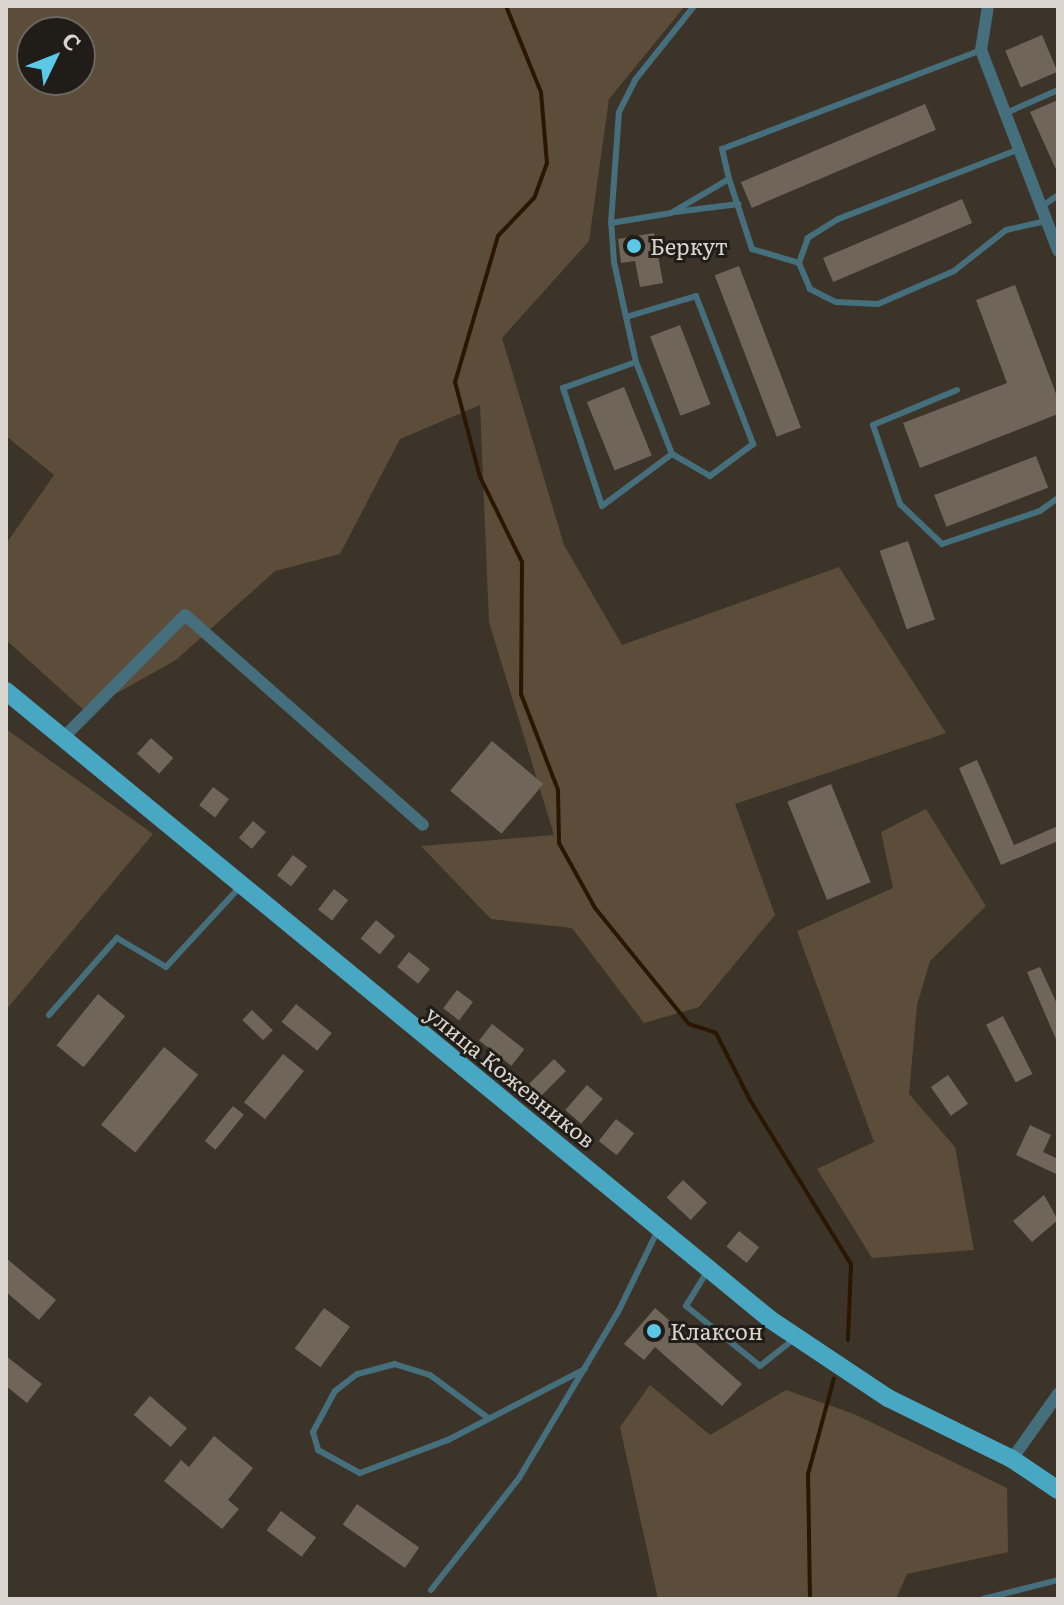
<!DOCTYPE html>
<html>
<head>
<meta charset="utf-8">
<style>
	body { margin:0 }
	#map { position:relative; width:1064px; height:1605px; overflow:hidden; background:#3c3429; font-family:Literata,serif }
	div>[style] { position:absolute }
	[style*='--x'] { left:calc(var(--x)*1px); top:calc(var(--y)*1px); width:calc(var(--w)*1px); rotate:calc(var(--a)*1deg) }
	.green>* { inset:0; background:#5c4d3a }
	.stream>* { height:4px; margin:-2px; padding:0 2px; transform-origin:2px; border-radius:2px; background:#2b1700 }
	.building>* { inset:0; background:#6f6559; transform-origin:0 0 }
	.lane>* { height:6px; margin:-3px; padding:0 3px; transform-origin:3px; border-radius:3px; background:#456f7c }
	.street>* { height:12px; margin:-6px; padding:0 6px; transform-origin:6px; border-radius:6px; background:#456f7c }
	.primary>* { height:18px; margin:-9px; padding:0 9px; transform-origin:9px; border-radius:9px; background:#48a7c2 }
	.dots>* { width:22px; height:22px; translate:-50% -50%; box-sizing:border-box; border:4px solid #201c17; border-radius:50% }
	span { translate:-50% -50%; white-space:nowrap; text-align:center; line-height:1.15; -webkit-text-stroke:6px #201c17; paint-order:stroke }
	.poi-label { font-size:22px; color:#d9d4cd }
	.left { translate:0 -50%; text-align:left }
	.street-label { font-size:22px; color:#d9d4cd }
	.frame { position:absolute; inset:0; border:8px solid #d9d4cd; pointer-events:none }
	.north { position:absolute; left:16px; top:16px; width:80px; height:80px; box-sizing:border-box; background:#201c17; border:2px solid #6a6660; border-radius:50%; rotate:47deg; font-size:22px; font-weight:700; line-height:32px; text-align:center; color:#d9d4cd }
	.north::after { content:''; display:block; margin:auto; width:28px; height:36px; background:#5bc8e7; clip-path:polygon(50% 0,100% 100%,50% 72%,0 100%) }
</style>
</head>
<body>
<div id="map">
	<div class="green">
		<i style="clip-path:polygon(evenodd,6px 6px,685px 6px,609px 99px,589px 241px,502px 338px,564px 545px,622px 645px,839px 567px,946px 733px,735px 804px,775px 915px,699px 1007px,644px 1023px,572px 928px,491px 919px,421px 846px,554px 835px,489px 622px,480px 405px,400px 439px,340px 554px,275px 571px,176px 660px,85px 711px,6px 640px,6px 544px,54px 475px,6px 436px,6px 6px,32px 32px,80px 32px,80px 80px,32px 80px,32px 32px)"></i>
		<i style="clip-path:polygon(6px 729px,153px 834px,6px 1010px)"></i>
		<i style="clip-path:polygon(926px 809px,986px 906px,930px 961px,917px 1005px,909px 1094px,955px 1147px,974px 1250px,872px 1258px,817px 1169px,874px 1142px,797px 931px,893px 888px,881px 832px)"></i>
		<i style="clip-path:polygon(650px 1385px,710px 1435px,786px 1390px,854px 1414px,1007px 1488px,1008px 1552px,907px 1574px,896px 1599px,658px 1599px,620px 1427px)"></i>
	</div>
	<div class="stream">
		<i style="--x:506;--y:6;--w:93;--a:67.9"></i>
		<i style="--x:541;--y:92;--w:71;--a:85.2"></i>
		<i style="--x:547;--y:163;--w:37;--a:110"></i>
		<i style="--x:534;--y:198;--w:52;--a:133.5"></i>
		<i style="--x:498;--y:236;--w:152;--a:106.4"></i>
		<i style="--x:455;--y:382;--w:98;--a:75.3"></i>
		<i style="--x:480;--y:477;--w:95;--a:63.7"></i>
		<i style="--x:522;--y:562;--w:132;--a:90.4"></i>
		<i style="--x:521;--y:694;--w:103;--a:68.9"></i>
		<i style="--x:558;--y:790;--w:53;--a:88.9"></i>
		<i style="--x:559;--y:843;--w:74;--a:61"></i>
		<i style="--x:595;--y:908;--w:149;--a:51"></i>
		<i style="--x:689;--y:1024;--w:28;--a:18"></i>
		<i style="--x:716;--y:1033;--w:75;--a:63.1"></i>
		<i style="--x:750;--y:1100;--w:193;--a:58.4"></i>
		<i style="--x:851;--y:1264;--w:76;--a:92.3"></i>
		<i style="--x:810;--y:1599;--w:125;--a:-90.9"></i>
		<i style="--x:808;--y:1474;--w:99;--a:-74.8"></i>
	</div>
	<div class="building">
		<i style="left:1042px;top:35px;width:40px;height:40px;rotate:67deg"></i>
		<i style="clip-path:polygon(1058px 100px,1058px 174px,1030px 112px)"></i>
		<i style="left:925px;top:104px;width:28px;height:200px;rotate:67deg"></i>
		<i style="left:962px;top:199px;width:26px;height:151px;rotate:67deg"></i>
		<i style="clip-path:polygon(654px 233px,663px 283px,640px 287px,635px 261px,621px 263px,618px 239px)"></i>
		<i style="left:739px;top:266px;width:173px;height:26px;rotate:69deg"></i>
		<i style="clip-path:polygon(1015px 285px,1058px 399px,1058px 414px,920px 468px,903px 423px,1007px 383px,976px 300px)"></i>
		<i style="left:680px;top:325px;width:85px;height:32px;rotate:69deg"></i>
		<i style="left:624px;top:387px;width:74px;height:40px;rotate:68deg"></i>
		<i style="left:1036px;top:456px;width:34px;height:109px;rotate:69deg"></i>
		<i style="left:908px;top:541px;width:83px;height:30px;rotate:71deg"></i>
		<i style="left:151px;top:738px;width:30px;height:21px;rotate:42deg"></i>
		<i style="left:492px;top:741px;width:67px;height:65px;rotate:40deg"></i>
		<i style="clip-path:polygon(977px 760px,1014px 845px,1058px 826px,1058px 841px,1001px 865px,959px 768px)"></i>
		<i style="left:831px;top:784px;width:106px;height:47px;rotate:68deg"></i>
		<i style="left:213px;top:787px;width:20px;height:23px;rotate:37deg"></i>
		<i style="left:253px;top:821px;width:17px;height:22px;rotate:40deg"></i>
		<i style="left:293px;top:855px;width:18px;height:26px;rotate:38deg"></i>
		<i style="left:334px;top:889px;width:18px;height:26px;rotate:38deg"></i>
		<i style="left:376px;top:920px;width:25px;height:24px;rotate:40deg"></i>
		<i style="left:409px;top:952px;width:27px;height:19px;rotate:39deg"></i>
		<i style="clip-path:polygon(1040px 967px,1058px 1006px,1058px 1044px,1027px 972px)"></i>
		<i style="left:457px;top:990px;width:20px;height:23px;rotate:37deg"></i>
		<i style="left:98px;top:994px;width:35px;height:66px;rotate:39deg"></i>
		<i style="left:296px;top:1004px;width:46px;height:23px;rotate:39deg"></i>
		<i style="left:252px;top:1010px;width:29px;height:14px;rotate:44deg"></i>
		<i style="left:1003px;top:1016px;width:65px;height:19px;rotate:63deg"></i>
		<i style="left:492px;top:1024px;width:41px;height:21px;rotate:38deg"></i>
		<i style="left:164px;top:1047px;width:44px;height:100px;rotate:39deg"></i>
		<i style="left:283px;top:1054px;width:27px;height:62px;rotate:39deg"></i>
		<i style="left:554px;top:1059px;width:17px;height:40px;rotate:45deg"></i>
		<i style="left:948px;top:1075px;width:35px;height:21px;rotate:55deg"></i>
		<i style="left:587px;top:1085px;width:21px;height:33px;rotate:41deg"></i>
		<i style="left:233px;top:1106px;width:14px;height:45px;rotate:39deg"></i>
		<i style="left:616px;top:1119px;width:23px;height:28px;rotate:38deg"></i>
		<i style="clip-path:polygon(1030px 1125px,1051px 1135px,1043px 1152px,1058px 1159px,1058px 1175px,1016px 1155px)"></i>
		<i style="left:683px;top:1180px;width:33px;height:24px;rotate:43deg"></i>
		<i style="clip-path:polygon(1044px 1195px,1058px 1220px,1032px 1242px,1013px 1221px)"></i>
		<i style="left:739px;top:1231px;width:26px;height:20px;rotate:39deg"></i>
		<i style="clip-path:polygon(6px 1258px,56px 1300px,39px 1320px,6px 1292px)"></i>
		<i style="left:324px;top:1308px;width:32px;height:50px;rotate:36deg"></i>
		<i style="clip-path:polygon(655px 1308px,742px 1384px,722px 1406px,655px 1347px,644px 1360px,624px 1344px)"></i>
		<i style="clip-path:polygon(6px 1356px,42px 1384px,27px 1403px,6px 1386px)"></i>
		<i style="left:150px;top:1396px;width:49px;height:25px;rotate:41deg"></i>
		<i style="clip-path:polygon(214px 1436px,253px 1468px,228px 1500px,239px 1509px,222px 1529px,164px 1481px,181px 1460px,189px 1467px)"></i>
		<i style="left:357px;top:1504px;width:76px;height:25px;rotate:35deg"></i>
		<i style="left:281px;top:1511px;width:44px;height:24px;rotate:37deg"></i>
	</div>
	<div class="lane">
		<i style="--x:1006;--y:113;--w:57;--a:-23.9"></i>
		<i style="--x:1017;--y:150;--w:192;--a:158.9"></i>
		<i style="--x:838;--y:219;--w:36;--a:148"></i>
		<i style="--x:808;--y:238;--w:27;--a:110"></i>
		<i style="--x:799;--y:263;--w:28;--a:67"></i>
		<i style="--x:810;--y:289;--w:29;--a:27"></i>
		<i style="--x:836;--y:302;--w:42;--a:2.7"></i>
		<i style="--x:878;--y:304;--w:83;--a:-23.5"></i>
		<i style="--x:954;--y:271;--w:66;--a:-38.3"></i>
		<i style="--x:1006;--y:230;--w:41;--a:-12.7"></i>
		<i style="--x:729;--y:179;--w:74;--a:71.8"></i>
		<i style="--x:752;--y:249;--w:49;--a:16.6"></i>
		<i style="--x:1041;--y:207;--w:21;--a:-35"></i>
		<i style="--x:675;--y:212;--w:64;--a:-7.2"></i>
		<i style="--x:611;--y:223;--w:61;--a:-9.5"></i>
		<i style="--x:671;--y:213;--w:67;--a:-30.4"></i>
		<i style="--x:729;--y:179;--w:31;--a:-103"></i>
		<i style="--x:722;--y:149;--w:277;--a:-20.9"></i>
		<i style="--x:626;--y:317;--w:73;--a:-16.7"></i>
		<i style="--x:696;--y:296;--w:159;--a:68.9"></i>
		<i style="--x:753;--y:444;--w:54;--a:143.3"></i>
		<i style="--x:710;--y:476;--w:44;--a:-149.9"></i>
		<i style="--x:672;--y:454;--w:99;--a:-111.4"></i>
		<i style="--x:636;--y:362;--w:46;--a:-102.5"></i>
		<i style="--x:626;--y:317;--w:56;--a:-102.3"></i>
		<i style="--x:614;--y:262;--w:39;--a:-94"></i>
		<i style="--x:611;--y:223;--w:111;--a:-85.9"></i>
		<i style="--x:619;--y:112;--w:36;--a:-63"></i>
		<i style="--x:635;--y:80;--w:95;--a:-51.4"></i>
		<i style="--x:636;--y:362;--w:77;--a:160.4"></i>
		<i style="--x:563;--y:388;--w:124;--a:71.7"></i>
		<i style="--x:602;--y:506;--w:87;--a:-36.6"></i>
		<i style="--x:957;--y:390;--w:91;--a:157.4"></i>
		<i style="--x:873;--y:425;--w:83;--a:71.1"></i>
		<i style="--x:900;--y:504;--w:58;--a:43.6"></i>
		<i style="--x:942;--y:544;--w:103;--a:-18.6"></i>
		<i style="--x:1040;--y:511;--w:22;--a:-36"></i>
		<i style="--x:49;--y:1015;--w:103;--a:-48.6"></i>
		<i style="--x:117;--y:938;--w:57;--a:30.6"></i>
		<i style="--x:166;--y:967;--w:108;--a:-47.3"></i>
		<i style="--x:708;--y:1270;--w:42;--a:121.4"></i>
		<i style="--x:686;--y:1306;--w:95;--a:39"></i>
		<i style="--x:760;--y:1366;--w:43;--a:-38.5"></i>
		<i style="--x:488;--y:1418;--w:72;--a:-143.4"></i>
		<i style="--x:430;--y:1375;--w:37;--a:-163"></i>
		<i style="--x:395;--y:1364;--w:39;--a:165"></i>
		<i style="--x:357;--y:1374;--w:28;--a:142"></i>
		<i style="--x:335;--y:1391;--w:47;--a:118.2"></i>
		<i style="--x:313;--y:1432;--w:19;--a:74"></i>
		<i style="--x:318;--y:1450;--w:48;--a:28.7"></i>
		<i style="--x:360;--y:1473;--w:94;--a:-20.6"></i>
		<i style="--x:448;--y:1440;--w:154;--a:-27.4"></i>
		<i style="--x:431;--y:1590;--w:142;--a:-51.8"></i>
		<i style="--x:519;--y:1478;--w:193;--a:-59.2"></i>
		<i style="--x:618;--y:1312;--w:89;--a:-64"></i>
		<i style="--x:983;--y:1599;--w:77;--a:-14.2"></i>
	</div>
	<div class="street">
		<i style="--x:988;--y:6;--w:45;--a:99"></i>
		<i style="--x:981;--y:50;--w:215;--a:69"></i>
		<i style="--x:63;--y:738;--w:173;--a:-45.2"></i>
		<i style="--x:185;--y:615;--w:317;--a:41.4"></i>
		<i style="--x:1012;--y:1459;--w:80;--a:-54.7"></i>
	</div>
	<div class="primary">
		<i style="--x:6;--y:691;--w:990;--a:39.43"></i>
		<i style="--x:771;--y:1320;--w:141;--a:33.7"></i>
		<i style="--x:888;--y:1398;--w:138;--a:26.2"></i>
		<i style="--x:1012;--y:1459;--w:55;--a:34"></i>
	</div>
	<div class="dots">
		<i style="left:634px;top:246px;background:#5bc8e7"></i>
		<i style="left:654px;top:1331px;background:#5bc8e7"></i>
	</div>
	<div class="poi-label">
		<span class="left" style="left:650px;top:246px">Беркут</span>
		<span class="left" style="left:670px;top:1331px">Клаксон</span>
	</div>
	<div class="street-label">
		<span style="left:511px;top:1076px;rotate:39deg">улица Кожевников</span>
	</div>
	<div class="frame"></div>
	<div class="north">С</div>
</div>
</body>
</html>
